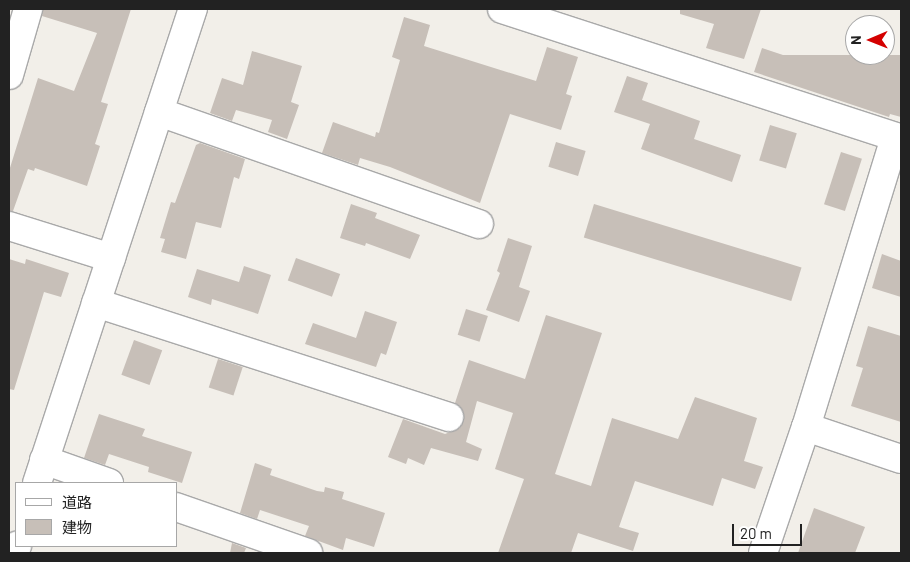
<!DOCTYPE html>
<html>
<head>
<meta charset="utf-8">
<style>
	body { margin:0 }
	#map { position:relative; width:910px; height:562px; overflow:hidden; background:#f2efe9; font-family:Barlow,"Noto Sans JP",sans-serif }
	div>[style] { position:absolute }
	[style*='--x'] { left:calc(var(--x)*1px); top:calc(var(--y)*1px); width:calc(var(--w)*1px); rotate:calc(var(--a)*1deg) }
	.building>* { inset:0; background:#c7bfb8; transform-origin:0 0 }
	.roads { filter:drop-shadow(1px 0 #a9a9a9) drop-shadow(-1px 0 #a9a9a9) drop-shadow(0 1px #a9a9a9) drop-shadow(0 -1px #a9a9a9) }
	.minor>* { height:28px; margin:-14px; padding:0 14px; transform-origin:14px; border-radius:14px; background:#fff }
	span { translate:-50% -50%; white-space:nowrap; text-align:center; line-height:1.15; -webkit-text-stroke:4px #fff; paint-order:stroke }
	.frame { position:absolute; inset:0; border:10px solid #222; pointer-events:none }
	.legend { position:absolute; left:15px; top:482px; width:162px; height:65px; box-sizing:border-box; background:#fff; border:1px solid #a7a7a7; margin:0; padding:6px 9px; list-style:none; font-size:15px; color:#222 }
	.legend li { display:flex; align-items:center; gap:10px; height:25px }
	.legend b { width:25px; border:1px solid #a7a7a7 }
	.north { position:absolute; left:845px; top:15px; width:50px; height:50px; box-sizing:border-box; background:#fff; border:1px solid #a7a7a7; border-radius:50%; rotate:269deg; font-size:14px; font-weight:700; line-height:20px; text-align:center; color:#222 }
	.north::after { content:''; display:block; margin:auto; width:18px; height:22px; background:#d40000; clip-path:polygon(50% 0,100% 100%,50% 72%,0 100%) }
	.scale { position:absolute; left:732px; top:524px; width:70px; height:22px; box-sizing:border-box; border:2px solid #222; border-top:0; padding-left:6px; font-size:15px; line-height:18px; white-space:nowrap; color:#222; -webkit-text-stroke:4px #fff; paint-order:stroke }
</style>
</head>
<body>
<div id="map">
	<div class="building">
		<i style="clip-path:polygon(43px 9px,131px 9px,101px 102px,108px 104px,95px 144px,100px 146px,87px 186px,35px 168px,34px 171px,28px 169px,13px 211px,9px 211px,9px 171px,38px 78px,74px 91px,97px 33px,42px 16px)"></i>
		<i style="clip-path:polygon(680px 9px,761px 9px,744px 59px,706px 48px,714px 24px,680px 14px)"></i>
		<i style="clip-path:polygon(404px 17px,430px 25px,424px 46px,536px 81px,547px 47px,578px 57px,566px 94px,572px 96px,561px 130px,510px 114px,480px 203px,390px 167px,360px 158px,358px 165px,322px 153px,333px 122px,375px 137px,376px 132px,379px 133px,400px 60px,392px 57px)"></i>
		<i style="clip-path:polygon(762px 48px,783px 55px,901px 55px,901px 117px,890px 114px,889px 117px,754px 72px)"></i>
		<i style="clip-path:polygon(252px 51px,302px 66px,291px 102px,299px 105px,287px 139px,268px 132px,272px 120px,236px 110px,232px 121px,210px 113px,222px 78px,243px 85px)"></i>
		<i style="clip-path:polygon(627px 76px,648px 83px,642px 100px,700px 121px,694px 139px,741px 155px,732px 182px,641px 149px,650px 124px,614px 112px)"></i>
		<i style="left:770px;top:125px;width:28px;height:37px;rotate:17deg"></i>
		<i style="left:556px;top:142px;width:31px;height:26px;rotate:17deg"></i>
		<i style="clip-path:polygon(200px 143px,245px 159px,239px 179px,234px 177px,221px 228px,196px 222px,186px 259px,161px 252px,165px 239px,160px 238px,171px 202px,175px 203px,196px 145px)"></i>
		<i style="left:841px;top:152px;width:22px;height:55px;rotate:18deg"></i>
		<i style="clip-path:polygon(351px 204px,377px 213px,375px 218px,420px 235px,410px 259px,366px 243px,365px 246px,340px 238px)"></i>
		<i style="left:594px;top:204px;width:217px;height:35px;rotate:17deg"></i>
		<i style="clip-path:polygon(508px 238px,532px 246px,519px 287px,530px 291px,519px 322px,486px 310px,500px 273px,497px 271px)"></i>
		<i style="clip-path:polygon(882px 254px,901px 261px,901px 297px,872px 288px)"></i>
		<i style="left:296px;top:258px;width:47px;height:24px;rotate:20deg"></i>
		<i style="clip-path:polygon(9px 259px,25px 264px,26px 259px,69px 273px,61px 297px,44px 292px,14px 390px,9px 389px)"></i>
		<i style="clip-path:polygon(244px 266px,271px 275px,258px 314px,212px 299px,211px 305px,188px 297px,197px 269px,239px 282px)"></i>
		<i style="left:466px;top:309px;width:23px;height:27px;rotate:18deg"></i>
		<i style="clip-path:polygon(365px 311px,397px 322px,386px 355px,381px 353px,376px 367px,305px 344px,313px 323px,356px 338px)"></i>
		<i style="clip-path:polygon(546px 315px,602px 333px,555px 474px,591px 486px,612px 418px,678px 439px,695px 397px,757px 418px,744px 461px,763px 467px,755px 489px,722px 478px,713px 506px,635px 481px,619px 527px,639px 533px,633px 551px,578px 533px,571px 553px,498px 553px,524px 479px,495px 469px,513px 413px,477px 401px,466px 442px,482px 449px,478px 461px,431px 448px,424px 465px,408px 458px,406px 464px,388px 457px,403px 419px,445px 434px,460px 428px,464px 414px,455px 403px,469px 360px,525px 379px)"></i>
		<i style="clip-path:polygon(868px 326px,901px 336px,901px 422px,851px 406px,863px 368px,856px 366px)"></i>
		<i style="left:134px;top:340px;width:30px;height:37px;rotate:20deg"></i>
		<i style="left:218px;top:359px;width:26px;height:30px;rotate:18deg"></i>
		<i style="clip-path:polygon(99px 414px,145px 429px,142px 436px,192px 452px,182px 483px,148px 472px,149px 467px,109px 454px,105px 465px,84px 458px)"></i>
		<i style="clip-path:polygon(255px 463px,272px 469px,270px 475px,317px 491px,324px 492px,325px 487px,344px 492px,342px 499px,385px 513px,374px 547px,346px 538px,343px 550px,305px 536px,309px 526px,260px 510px,257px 519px,240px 513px)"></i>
		<i style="clip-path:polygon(814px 508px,865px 527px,855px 553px,798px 553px)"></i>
		<i style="clip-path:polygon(232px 543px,246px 548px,244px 553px,230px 553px)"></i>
	</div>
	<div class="roads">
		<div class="minor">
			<i style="--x:502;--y:9;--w:420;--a:18"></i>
			<i style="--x:9;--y:75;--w:69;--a:-73.9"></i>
			<i style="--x:159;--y:112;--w:339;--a:19.3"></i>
			<i style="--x:9;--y:226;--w:107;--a:17.4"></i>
			<i style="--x:96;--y:303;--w:371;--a:17.9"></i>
			<i style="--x:806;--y:427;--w:100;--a:18.6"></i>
			<i style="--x:44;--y:460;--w:69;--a:19.5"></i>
			<i style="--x:37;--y:483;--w:499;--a:-71.8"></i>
			<i style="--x:176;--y:507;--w:140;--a:19.2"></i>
			<i style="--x:14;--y:553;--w:8;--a:-67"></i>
			<i style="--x:763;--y:553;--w:133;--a:-71.2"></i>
			<i style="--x:806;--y:427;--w:303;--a:-72.9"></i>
		</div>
	</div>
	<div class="frame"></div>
	<ul class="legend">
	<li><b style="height:6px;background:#fff"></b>道路</li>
	<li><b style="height:14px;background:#c7bfb8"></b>建物</li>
	</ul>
	<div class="north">N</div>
	<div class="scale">20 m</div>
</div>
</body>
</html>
